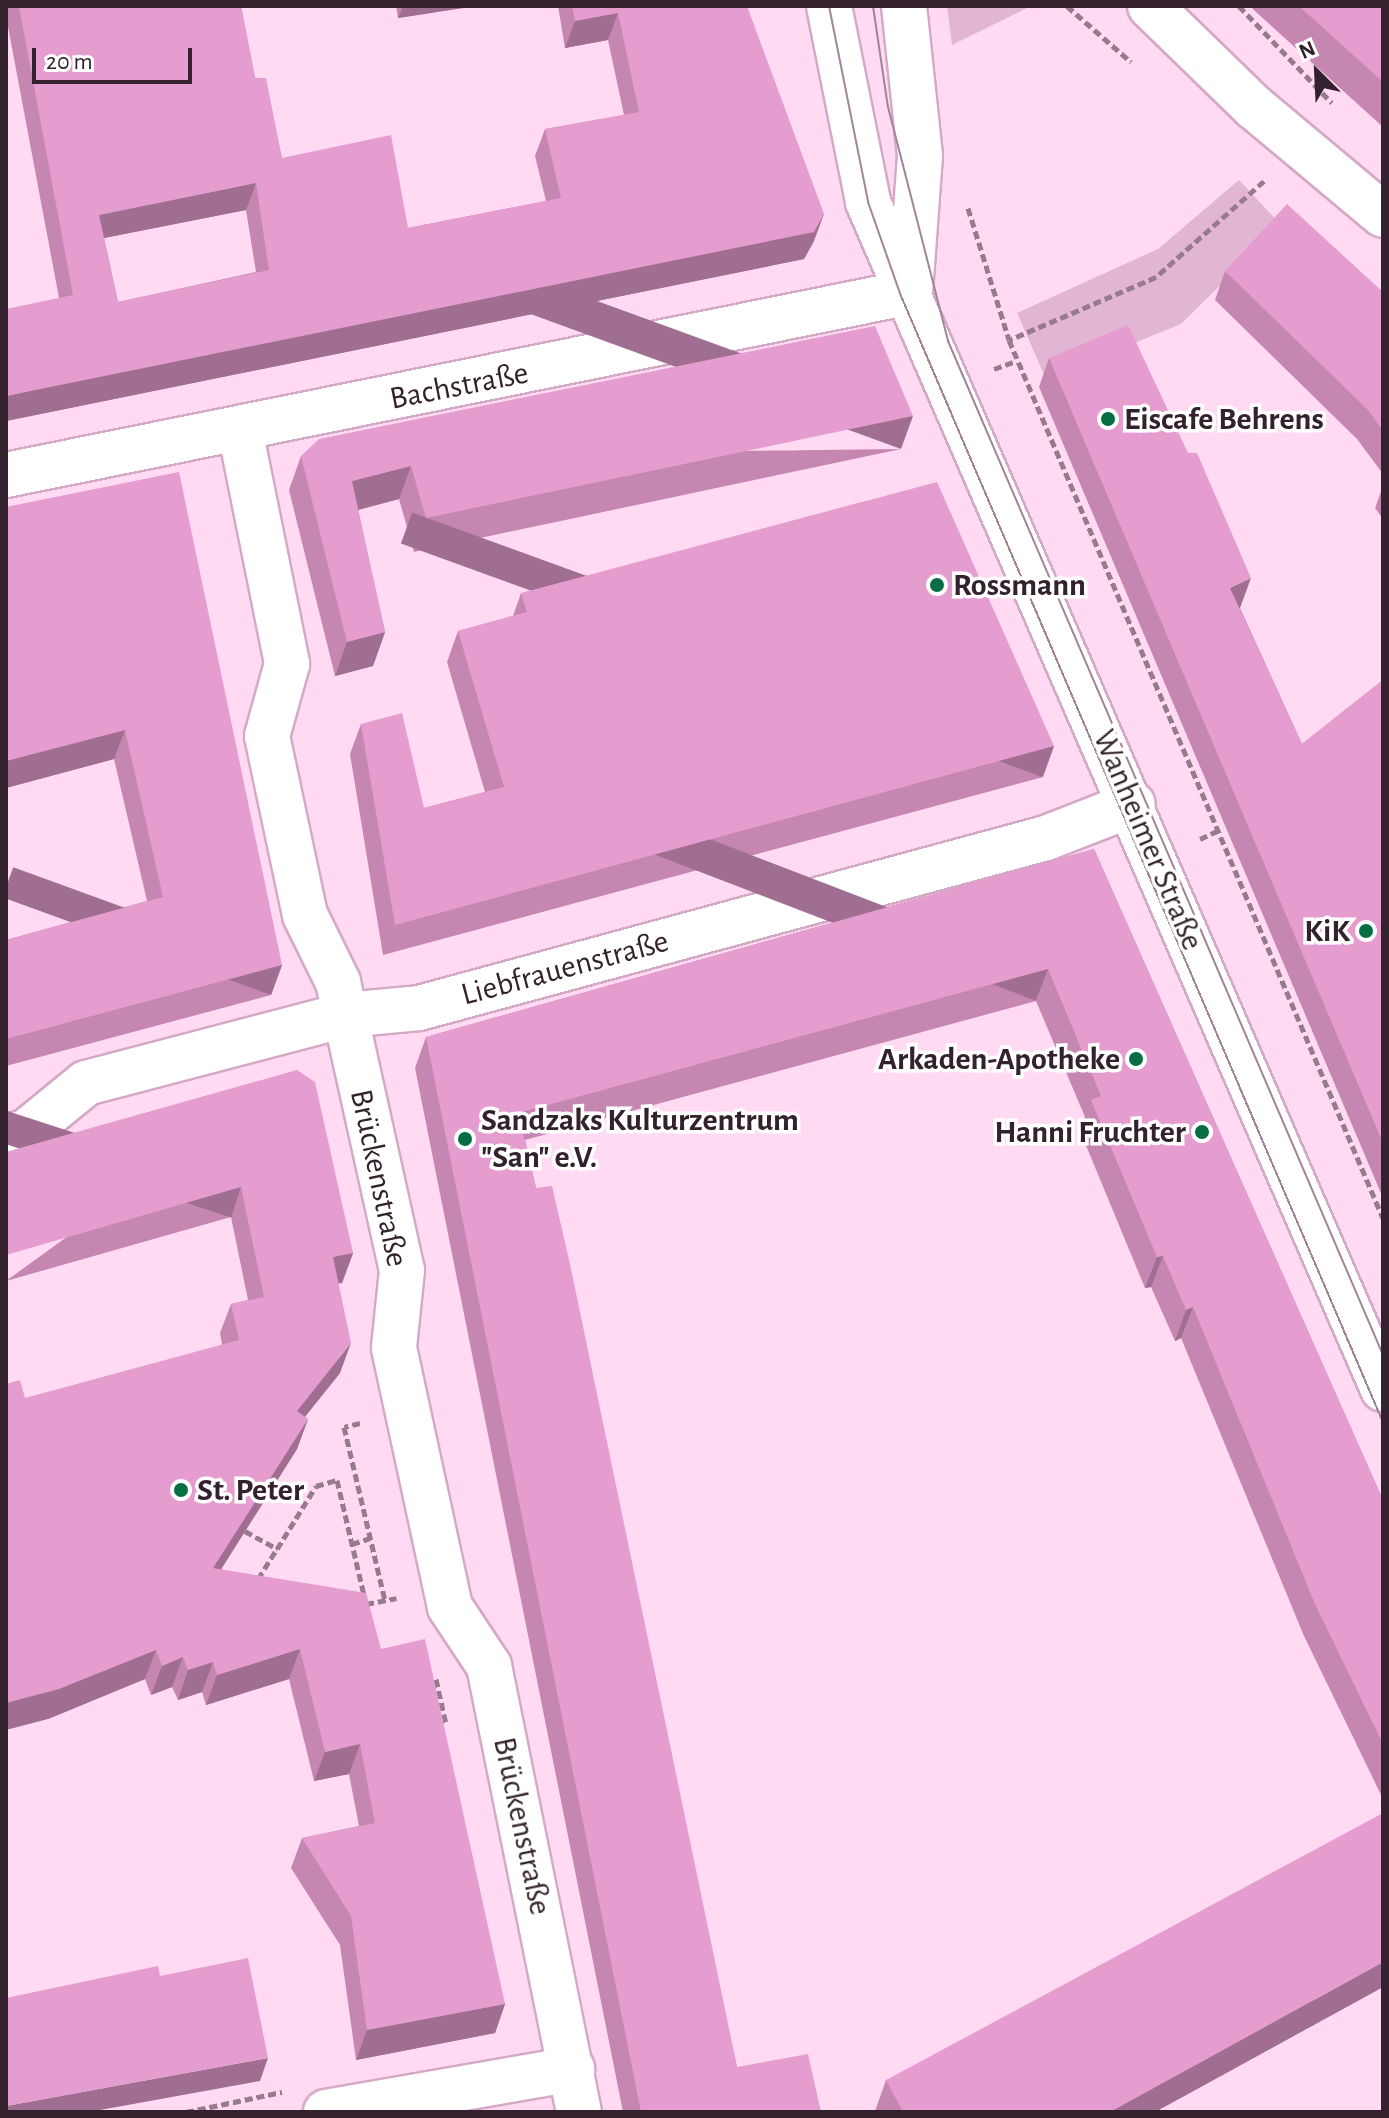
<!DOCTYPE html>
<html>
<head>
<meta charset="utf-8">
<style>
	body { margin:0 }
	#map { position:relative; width:1389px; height:2118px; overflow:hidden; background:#ffdaf2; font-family:"Alegreya Sans",sans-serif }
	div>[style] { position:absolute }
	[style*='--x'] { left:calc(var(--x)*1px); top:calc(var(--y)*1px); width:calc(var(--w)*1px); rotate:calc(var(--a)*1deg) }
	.green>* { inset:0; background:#e2b5d3 }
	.path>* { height:5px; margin-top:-2.5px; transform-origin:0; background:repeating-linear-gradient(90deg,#967b8d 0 8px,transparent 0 12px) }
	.roads { filter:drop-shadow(2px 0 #d4a9c6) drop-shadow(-2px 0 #d4a9c6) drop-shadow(0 2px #d4a9c6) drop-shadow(0 -2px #d4a9c6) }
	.minor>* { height:44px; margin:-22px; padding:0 22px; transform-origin:22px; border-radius:22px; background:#fff }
	.tertiary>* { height:44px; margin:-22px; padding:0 22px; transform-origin:22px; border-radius:22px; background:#fff }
	.tram>* { height:2px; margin:-1px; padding:0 1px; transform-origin:1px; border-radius:1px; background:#a08597 }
	.wall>* { inset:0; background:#c587b2 }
	.shaded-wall>* { inset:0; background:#a06e91; transform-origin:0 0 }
	.building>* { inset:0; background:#e59dcf }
	.dots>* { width:22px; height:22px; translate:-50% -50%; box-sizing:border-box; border:4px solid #fff; border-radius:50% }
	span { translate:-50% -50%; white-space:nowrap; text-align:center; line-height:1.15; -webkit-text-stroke:7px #fff; paint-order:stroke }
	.street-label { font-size:32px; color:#33222e }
	.poi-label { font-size:32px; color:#33222e; font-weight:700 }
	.left { translate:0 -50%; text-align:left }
	.right { translate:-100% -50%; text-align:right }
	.frame { position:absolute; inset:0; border:8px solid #33222e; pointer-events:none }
	.north { position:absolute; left:1277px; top:32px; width:80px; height:80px; -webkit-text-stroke:6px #fff; paint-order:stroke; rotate:336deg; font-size:22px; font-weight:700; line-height:32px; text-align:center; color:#33222e }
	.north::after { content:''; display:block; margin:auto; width:28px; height:36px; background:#33222e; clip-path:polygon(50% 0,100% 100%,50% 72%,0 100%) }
	.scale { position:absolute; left:32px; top:48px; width:160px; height:36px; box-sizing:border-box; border:4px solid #33222e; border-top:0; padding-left:10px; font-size:24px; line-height:28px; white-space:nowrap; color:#33222e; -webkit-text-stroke:6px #fff; paint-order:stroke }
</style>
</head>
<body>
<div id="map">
	<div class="green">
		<i style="clip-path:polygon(947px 6px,1031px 6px,952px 45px)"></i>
		<i style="clip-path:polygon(1239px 180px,1281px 225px,1181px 324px,1046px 379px,1017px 313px,1158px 249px)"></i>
	</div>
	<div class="path">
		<i style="--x:1067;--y:6;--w:85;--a:41.2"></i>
		<i style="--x:1239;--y:6;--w:134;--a:46.2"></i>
		<i style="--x:1264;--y:181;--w:144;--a:138.4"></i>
		<i style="--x:1156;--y:277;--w:160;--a:156.8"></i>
		<i style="--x:1009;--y:340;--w:954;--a:66.93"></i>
		<i style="--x:968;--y:208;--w:138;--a:72.7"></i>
		<i style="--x:994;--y:369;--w:23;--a:-20"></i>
		<i style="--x:1200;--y:839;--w:19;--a:-25"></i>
		<i style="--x:360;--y:1423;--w:16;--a:166"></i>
		<i style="--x:344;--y:1427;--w:178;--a:76.7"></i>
		<i style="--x:245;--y:1531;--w:37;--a:29"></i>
		<i style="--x:277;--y:1549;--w:74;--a:-58.2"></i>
		<i style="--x:316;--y:1486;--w:22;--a:-16"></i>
		<i style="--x:337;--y:1480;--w:127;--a:76.8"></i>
		<i style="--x:366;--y:1604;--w:31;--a:-11"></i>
		<i style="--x:352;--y:1544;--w:19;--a:-18"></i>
		<i style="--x:258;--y:1579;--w:36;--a:-58"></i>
		<i style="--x:436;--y:1679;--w:46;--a:77.5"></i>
		<i style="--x:186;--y:2112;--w:98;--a:-11.8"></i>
	</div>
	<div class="roads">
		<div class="minor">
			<i style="--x:1150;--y:6;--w:145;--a:44.2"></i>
			<i style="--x:1254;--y:107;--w:168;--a:39.9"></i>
			<i style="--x:240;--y:430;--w:239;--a:78.6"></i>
			<i style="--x:287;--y:664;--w:75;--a:105.5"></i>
			<i style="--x:267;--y:736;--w:183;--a:78"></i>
			<i style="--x:305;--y:915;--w:75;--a:63.8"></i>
			<i style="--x:338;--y:982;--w:295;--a:77.5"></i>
			<i style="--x:402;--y:1270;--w:78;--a:95.9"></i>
			<i style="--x:394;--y:1348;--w:265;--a:77.8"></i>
			<i style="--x:450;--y:1607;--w:71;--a:56.5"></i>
			<i style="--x:489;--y:1666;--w:455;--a:78.6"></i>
			<i style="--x:6;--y:475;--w:922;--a:-11.44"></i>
			<i style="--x:6;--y:1137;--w:21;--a:-14"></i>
			<i style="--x:26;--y:1132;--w:77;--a:-39.2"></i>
			<i style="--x:86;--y:1083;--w:268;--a:-14.7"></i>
			<i style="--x:345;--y:1015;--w:74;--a:-5.4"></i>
			<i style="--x:419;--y:1008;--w:650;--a:-15.17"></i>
			<i style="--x:1046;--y:838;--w:93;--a:-21.3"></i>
			<i style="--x:326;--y:2112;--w:250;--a:-9.9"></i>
		</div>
		<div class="tertiary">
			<i style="--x:829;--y:6;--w:200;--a:78.7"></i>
			<i style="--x:868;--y:202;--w:1294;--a:66.55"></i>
			<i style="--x:904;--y:6;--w:151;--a:83.9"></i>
			<i style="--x:920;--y:156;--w:136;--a:94.2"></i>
		</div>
	</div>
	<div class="tram">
		<i style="--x:829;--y:6;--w:200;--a:78.7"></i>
		<i style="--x:868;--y:202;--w:100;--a:70.7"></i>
		<i style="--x:901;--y:296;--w:1225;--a:66.83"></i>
		<i style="--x:873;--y:6;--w:102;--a:81.6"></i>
		<i style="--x:888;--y:107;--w:242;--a:75.6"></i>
		<i style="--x:948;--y:341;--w:1103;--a:66.78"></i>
	</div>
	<div class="wall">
		<i style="clip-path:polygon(evenodd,6px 6px,241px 6px,255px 78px,282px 158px,408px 228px,546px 201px,535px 156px,545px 129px,624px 115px,608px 40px,565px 48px,558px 6px,747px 6px,814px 241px,804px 259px,6px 421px,59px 298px,6px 16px,6px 6px,246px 210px,256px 272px,118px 302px,104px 238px,246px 210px)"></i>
		<i style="clip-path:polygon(396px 6px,476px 6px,398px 18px)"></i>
		<i style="clip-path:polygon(1250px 6px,1383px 6px,1383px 127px,1256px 12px)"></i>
		<i style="clip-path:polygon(1225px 271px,1383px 292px,1383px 474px,1357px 439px,1215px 300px)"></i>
		<i style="clip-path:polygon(1049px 358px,1240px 608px,1302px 744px,1383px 680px,1383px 1198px,1039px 387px)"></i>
		<i style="clip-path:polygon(901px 449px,414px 552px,399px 499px,358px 510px,385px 632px,373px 666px,335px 676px,289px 490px,301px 456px)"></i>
		<i style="clip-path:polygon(1383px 486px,1383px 519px,1375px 508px)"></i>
		<i style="clip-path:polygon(6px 507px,282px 965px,271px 995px,6px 1066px,6px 940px,147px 901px,114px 759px,6px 788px)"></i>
		<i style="clip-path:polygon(521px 593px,1054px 746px,1043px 777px,383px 955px,350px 754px,361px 724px,424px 808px,485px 792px,447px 662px,458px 631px,513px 616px)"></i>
		<i style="clip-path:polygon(1094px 849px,1383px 1500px,1383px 1799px,1304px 1636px,1181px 1338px,1175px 1341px,1151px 1287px,1145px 1288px,1080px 1131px,1085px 1117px,1036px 1001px,525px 1140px,737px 2067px,821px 2112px,623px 2112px,415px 1068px,426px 1037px)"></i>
		<i style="clip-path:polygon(297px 1070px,353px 1253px,342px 1283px,338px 1283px,340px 1373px,305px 1417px,308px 1419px,297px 1449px,221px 1569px,381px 1649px,505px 2004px,495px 2033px,356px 2060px,340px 1945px,291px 1868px,302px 1838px,359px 1826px,349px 1774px,314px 1781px,289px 1679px,206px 1705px,202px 1692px,178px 1700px,172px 1687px,151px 1695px,145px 1679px,48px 1719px,222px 1344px,220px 1333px,231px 1304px,248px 1300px,231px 1217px,6px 1281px)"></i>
		<i style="clip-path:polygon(1383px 1987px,1155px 2112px,875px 2111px,886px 2080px)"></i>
	</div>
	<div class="shaded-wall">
		<i style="clip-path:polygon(403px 6px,476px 6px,398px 18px)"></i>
		<i style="clip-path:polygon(618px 13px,608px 40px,565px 48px,575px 21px)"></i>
		<i style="clip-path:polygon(256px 183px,246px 210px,89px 241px,99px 215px)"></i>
		<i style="clip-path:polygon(824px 214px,814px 241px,804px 259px,6px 421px,6px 396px)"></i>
		<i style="left:913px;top:416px;width:35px;height:498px;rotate:110deg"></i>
		<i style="clip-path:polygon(411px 466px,399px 499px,339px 515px,352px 481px)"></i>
		<i style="clip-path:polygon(1251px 578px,1240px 608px,1219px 617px,1230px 588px)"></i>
		<i style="clip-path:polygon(385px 632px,373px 666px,335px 676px,347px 642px)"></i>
		<i style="clip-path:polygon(125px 730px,114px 759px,6px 788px,6px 761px)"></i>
		<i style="left:1054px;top:746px;width:33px;height:683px;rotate:110deg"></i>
		<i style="left:282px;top:965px;width:32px;height:286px;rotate:110deg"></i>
		<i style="left:1048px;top:969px;width:34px;height:549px;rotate:111deg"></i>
		<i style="left:241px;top:1187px;width:32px;height:245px;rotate:108deg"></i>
		<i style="clip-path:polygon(353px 1253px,342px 1283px,322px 1287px,333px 1257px)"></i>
		<i style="clip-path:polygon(1163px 1256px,1151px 1287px,1145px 1288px,1157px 1257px)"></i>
		<i style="clip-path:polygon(1193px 1307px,1181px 1338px,1175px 1341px,1186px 1310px)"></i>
		<i style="clip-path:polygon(351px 1343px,340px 1373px,286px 1440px,297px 1411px)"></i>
		<i style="clip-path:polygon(308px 1419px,297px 1449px,203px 1598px,213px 1568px)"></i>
		<i style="clip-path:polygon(300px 1649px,289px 1679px,206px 1705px,217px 1675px)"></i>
		<i style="clip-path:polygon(156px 1650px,145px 1679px,48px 1719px,6px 1730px,6px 1703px)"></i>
		<i style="clip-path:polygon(183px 1657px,172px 1687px,151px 1695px,162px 1666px)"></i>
		<i style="clip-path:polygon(213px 1662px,202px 1692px,178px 1700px,188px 1670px)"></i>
		<i style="clip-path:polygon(360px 1744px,349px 1774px,314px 1781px,325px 1752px)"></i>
		<i style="clip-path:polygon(1383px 1962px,1383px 1987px,1155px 2112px,1110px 2112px)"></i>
		<i style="clip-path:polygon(505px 2004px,495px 2033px,356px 2060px,367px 2030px)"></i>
		<i style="clip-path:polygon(268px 2058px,260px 2081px,89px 2112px,6px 2112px,6px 2106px)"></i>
	</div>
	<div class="building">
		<i style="clip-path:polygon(evenodd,19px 6px,241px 6px,255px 78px,266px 78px,282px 158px,391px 135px,408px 228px,561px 198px,545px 129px,639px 112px,618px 13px,575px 21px,572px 6px,747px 6px,824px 214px,814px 232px,6px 396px,6px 309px,73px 295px,19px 6px,256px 183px,269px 270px,118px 302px,99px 215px,256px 183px)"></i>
		<i style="clip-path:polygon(1299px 6px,1383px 6px,1383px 82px)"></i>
		<i style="clip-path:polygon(1287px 204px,1383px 292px,1383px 431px,1368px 410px,1225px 271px)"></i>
		<i style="clip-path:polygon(1128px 325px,1188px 453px,1197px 453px,1251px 578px,1230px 588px,1302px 744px,1383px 680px,1383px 1143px,1049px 358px)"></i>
		<i style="clip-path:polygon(875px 326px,913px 416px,426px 518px,411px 466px,352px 481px,385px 632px,347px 642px,301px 456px,319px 439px)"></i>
		<i style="clip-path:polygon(179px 472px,282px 965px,6px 1039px,6px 940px,163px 897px,125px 730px,6px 761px,6px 507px)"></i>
		<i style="clip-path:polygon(937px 482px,1054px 746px,395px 925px,361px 724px,402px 713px,424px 808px,504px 787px,458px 631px,527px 612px,521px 593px)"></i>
		<i style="clip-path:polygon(1094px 849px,1383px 1500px,1383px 1744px,1315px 1604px,1193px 1307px,1186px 1310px,1163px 1256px,1157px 1257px,1091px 1100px,1101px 1096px,1048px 969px,518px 1113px,536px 1188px,552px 1186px,570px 1264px,737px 2067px,808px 2054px,821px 2112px,641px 2112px,426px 1037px)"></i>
		<i style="clip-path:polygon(297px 1070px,315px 1082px,353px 1253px,333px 1257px,351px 1343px,297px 1411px,308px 1419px,213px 1568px,366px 1593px,381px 1649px,425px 1639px,505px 2004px,367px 2030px,351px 1916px,302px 1838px,375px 1823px,360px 1744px,325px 1752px,300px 1649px,217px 1675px,213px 1662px,188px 1670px,183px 1657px,162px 1666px,156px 1650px,59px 1689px,6px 1703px,6px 1384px,20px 1380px,25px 1398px,239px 1340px,231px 1304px,264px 1297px,241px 1187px,6px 1255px,6px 1152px)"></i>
		<i style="clip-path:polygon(1383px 1813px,1383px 1962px,1110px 2112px,903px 2112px,886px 2080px)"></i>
		<i style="clip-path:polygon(248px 1958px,268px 2058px,6px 2106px,6px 1998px,158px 1966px,160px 1976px)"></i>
	</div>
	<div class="dots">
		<i style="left:1108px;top:419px;background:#066d44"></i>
		<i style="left:937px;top:585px;background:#066d44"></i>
		<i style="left:1366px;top:931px;background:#066d44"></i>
		<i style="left:1136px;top:1059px;background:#066d44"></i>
		<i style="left:1202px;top:1132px;background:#066d44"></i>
		<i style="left:465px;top:1139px;background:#066d44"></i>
		<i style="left:181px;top:1490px;background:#066d44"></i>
	</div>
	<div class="street-label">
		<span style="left:459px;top:386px;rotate:-11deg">Bachstraße</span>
		<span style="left:1148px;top:840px;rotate:67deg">Wanheimer Straße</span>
		<span style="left:565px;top:968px;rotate:-15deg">Liebfrauenstraße</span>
		<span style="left:379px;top:1178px;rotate:78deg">Brückenstraße</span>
		<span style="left:522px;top:1826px;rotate:78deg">Brückenstraße</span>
	</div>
	<div class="poi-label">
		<span class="left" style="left:1124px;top:419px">Eiscafe Behrens</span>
		<span class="left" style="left:953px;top:585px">Rossmann</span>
		<span class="right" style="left:1350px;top:931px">KiK</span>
		<span class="right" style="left:1120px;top:1059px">Arkaden-Apotheke</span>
		<span class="left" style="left:481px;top:1139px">Sandzaks Kulturzentrum<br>"San" e.V.</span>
		<span class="right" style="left:1186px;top:1132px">Hanni Fruchter</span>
		<span class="left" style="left:197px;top:1490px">St. Peter</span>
	</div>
	<div class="frame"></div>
	<div class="north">N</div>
	<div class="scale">20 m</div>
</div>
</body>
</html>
